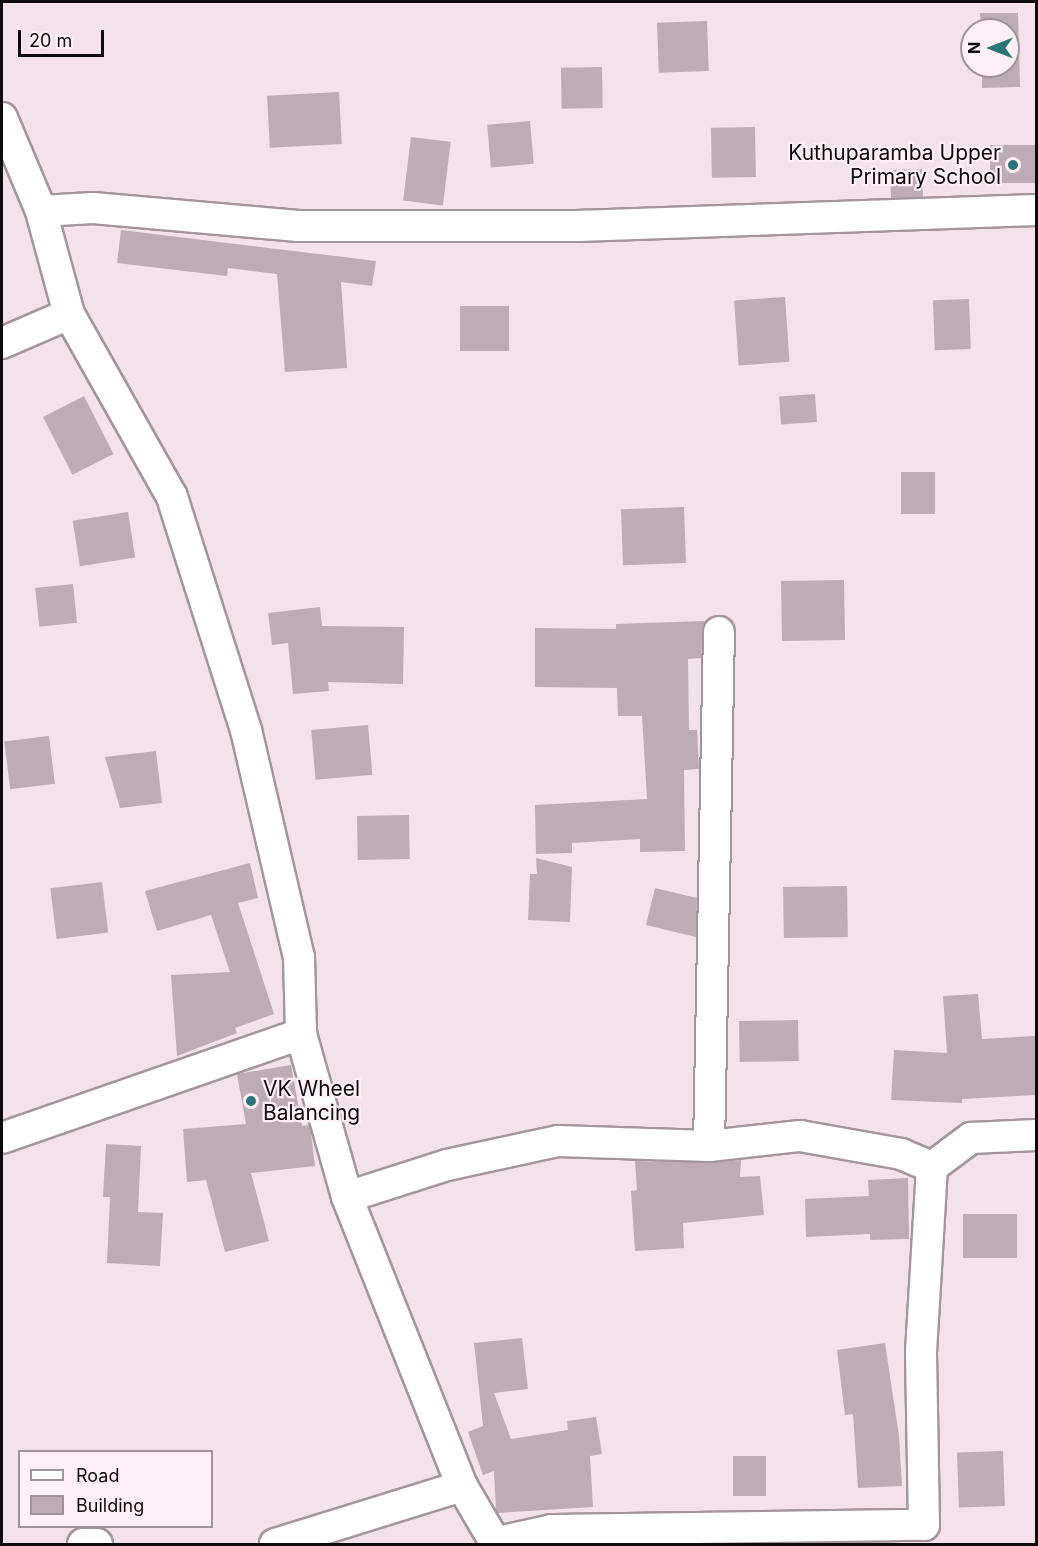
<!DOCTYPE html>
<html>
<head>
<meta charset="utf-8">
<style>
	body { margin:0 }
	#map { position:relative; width:1038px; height:1546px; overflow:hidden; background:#f3e2e9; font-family:Inter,sans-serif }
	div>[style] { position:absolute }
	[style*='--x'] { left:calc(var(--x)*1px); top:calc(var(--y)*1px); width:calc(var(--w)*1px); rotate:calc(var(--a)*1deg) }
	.building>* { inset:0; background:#bdacb3; transform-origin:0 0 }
	.roads { filter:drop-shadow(2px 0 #a4959b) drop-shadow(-2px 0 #a4959b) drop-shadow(0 2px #a4959b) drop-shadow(0 -2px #a4959b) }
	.minor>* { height:30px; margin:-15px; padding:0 15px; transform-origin:15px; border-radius:15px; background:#fff }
	.dots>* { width:16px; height:16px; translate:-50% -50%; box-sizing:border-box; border:3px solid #fef0f6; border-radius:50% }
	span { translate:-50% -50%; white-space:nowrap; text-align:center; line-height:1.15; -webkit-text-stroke:4.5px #fef0f6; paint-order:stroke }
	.poi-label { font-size:21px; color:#0f0a0c }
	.right { translate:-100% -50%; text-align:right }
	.left { translate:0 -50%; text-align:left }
	.frame { position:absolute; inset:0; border:3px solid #0f0a0c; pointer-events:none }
	.legend { position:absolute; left:18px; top:1450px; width:195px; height:78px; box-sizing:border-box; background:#fef0f6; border:2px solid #9e9498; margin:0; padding:8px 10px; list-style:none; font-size:18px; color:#0f0a0c }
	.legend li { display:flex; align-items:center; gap:12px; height:30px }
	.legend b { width:30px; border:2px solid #9e9498 }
	.north { position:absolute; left:960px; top:18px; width:60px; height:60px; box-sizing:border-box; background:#fef0f6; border:2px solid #9e9498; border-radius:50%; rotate:270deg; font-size:16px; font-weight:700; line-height:24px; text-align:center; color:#0f0a0c }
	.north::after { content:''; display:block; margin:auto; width:21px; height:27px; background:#2a7478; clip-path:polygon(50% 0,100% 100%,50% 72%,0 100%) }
	.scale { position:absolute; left:18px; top:30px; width:86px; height:27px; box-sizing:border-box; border:3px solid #0f0a0c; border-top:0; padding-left:8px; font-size:18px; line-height:21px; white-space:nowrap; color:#0f0a0c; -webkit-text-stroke:4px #fef0f6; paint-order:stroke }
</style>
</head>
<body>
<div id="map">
	<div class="building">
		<i style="clip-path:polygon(980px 13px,1018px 13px,1020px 87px,982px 88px,982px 66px,1008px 66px,1008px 30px,981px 30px)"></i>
		<i style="left:707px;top:21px;width:50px;height:50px;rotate:88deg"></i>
		<i style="left:602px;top:67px;width:41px;height:41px;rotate:89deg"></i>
		<i style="left:339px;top:92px;width:52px;height:72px;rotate:87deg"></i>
		<i style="left:530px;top:121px;width:43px;height:43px;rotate:85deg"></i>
		<i style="left:755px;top:127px;width:50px;height:44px;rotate:89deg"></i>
		<i style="left:411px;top:137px;width:40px;height:64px;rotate:7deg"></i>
		<i style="left:1036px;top:145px;width:38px;height:46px;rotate:90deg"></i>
		<i style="left:922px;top:169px;width:28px;height:32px;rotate:88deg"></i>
		<i style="clip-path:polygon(121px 230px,376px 261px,372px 286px,341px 282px,347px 368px,285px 372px,277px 274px,228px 268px,227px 276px,117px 263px)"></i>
		<i style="left:785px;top:297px;width:65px;height:51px;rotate:86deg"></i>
		<i style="left:969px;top:299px;width:50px;height:36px;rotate:88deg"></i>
		<i style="left:460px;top:306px;width:49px;height:45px"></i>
		<i style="left:815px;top:394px;width:28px;height:36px;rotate:86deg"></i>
		<i style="left:84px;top:396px;width:65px;height:46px;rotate:63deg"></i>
		<i style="left:901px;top:472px;width:34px;height:42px"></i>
		<i style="left:684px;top:507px;width:56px;height:63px;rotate:88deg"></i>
		<i style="left:128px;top:512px;width:46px;height:56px;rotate:81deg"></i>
		<i style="left:844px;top:580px;width:60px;height:63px;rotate:89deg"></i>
		<i style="left:73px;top:584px;width:39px;height:38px;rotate:84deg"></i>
		<i style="clip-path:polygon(320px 607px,322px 626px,404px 627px,403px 684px,328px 682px,329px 691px,293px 694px,288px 643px,272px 645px,268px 613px)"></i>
		<i style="clip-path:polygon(704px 621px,701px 658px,688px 659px,689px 730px,697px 730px,699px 769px,684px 770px,685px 851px,640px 852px,640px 839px,572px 843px,572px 853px,536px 854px,535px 805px,647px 799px,642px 716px,618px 716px,617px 688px,535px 687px,535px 628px,616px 629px,616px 624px)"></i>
		<i style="left:368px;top:725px;width:50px;height:57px;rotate:85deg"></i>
		<i style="left:49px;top:736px;width:48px;height:45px;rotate:83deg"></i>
		<i style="clip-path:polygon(156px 751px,162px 803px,120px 808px,105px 757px)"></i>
		<i style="left:409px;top:815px;width:44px;height:52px;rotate:89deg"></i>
		<i style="clip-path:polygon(536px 858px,572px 867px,570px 922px,528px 920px,530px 874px,537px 874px)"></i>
		<i style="clip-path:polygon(250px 863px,258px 898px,238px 903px,274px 1014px,235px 1028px,237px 1033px,177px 1056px,171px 975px,230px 972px,211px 915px,157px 931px,145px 891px)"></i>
		<i style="left:102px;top:882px;width:51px;height:52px;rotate:83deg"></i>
		<i style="left:847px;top:886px;width:51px;height:64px;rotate:89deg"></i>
		<i style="clip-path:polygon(655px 888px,697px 898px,696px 937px,646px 925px)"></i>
		<i style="clip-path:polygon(978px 994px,982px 1039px,1036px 1036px,1036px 1095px,962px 1099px,962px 1103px,891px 1100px,894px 1050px,947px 1053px,943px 996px)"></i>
		<i style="left:798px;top:1020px;width:41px;height:59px;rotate:89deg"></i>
		<i style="clip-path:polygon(291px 1065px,302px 1126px,309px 1125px,311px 1133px,315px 1166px,251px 1173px,269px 1241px,225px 1252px,206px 1180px,187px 1182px,183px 1129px,246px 1124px,237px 1074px)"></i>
		<i style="clip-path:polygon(106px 1144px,141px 1146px,138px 1212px,163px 1213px,160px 1266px,107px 1263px,110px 1197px,103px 1197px)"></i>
		<i style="clip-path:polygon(741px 1160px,740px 1177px,760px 1176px,764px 1215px,683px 1223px,684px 1248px,635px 1251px,631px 1191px,637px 1190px,635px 1161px,709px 1163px)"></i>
		<i style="clip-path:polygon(908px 1178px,909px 1239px,870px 1240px,870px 1234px,806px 1237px,805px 1199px,869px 1196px,868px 1180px)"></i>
		<i style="left:963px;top:1214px;width:54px;height:44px"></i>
		<i style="clip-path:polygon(522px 1338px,528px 1389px,494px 1393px,511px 1439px,568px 1430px,567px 1421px,596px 1417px,602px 1454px,590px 1456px,593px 1507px,498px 1513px,496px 1510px,494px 1471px,483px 1475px,468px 1432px,483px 1426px,474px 1343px)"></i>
		<i style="clip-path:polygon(885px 1343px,899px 1436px,902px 1486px,858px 1488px,853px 1414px,845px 1415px,837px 1350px)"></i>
		<i style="left:1003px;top:1451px;width:55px;height:46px;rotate:88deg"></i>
		<i style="left:733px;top:1456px;width:33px;height:40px"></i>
	</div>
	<div class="roads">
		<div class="minor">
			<i style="--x:2;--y:118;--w:101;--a:67.2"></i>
			<i style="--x:41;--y:211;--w:107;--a:74.8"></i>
			<i style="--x:69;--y:314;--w:210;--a:60.6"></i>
			<i style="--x:172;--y:497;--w:244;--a:72.4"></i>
			<i style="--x:246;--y:730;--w:233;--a:76.9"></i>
			<i style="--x:299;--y:957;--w:77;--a:88.5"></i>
			<i style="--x:301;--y:1034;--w:169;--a:74.2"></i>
			<i style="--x:347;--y:1197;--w:311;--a:68.3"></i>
			<i style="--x:462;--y:1486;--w:67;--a:59.6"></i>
			<i style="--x:41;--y:211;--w:52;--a:-3.3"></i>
			<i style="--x:93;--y:208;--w:206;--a:5"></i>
			<i style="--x:298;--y:226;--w:279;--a:0"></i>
			<i style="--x:577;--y:226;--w:459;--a:-2"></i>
			<i style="--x:2;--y:343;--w:73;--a:-23.4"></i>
			<i style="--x:2;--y:1138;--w:317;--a:-19.2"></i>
			<i style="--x:709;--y:1146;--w:514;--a:-88.89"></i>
			<i style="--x:347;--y:1197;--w:105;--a:-17.7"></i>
			<i style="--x:447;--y:1165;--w:114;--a:-12.2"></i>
			<i style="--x:558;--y:1141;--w:151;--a:1.9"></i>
			<i style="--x:709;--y:1146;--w:92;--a:-6.3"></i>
			<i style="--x:800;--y:1136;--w:103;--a:10.1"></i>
			<i style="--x:901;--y:1154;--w:34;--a:23"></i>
			<i style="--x:932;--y:1167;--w:49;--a:-36.6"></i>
			<i style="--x:971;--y:1138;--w:65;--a:-2.6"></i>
			<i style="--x:494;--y:1543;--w:59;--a:-12.6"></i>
			<i style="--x:552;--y:1530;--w:372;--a:-0.8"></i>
			<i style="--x:924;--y:1525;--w:173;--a:-91"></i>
			<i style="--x:921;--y:1352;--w:185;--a:-86.6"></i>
			<i style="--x:83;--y:1544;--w:14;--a:0"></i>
			<i style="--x:275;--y:1544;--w:196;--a:-17.2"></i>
		</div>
	</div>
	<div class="dots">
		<i style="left:1013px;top:165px;background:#2a7478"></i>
		<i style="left:251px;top:1101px;background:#2a7478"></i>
	</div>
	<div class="poi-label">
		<span class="right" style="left:1001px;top:165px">Kuthuparamba Upper<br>Primary School</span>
		<span class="left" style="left:263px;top:1101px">VK Wheel<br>Balancing</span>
	</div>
	<div class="frame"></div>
	<ul class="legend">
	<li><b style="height:8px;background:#fff"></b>Road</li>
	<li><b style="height:16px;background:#bdacb3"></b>Building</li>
	</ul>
	<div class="north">N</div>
	<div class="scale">20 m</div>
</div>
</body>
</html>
